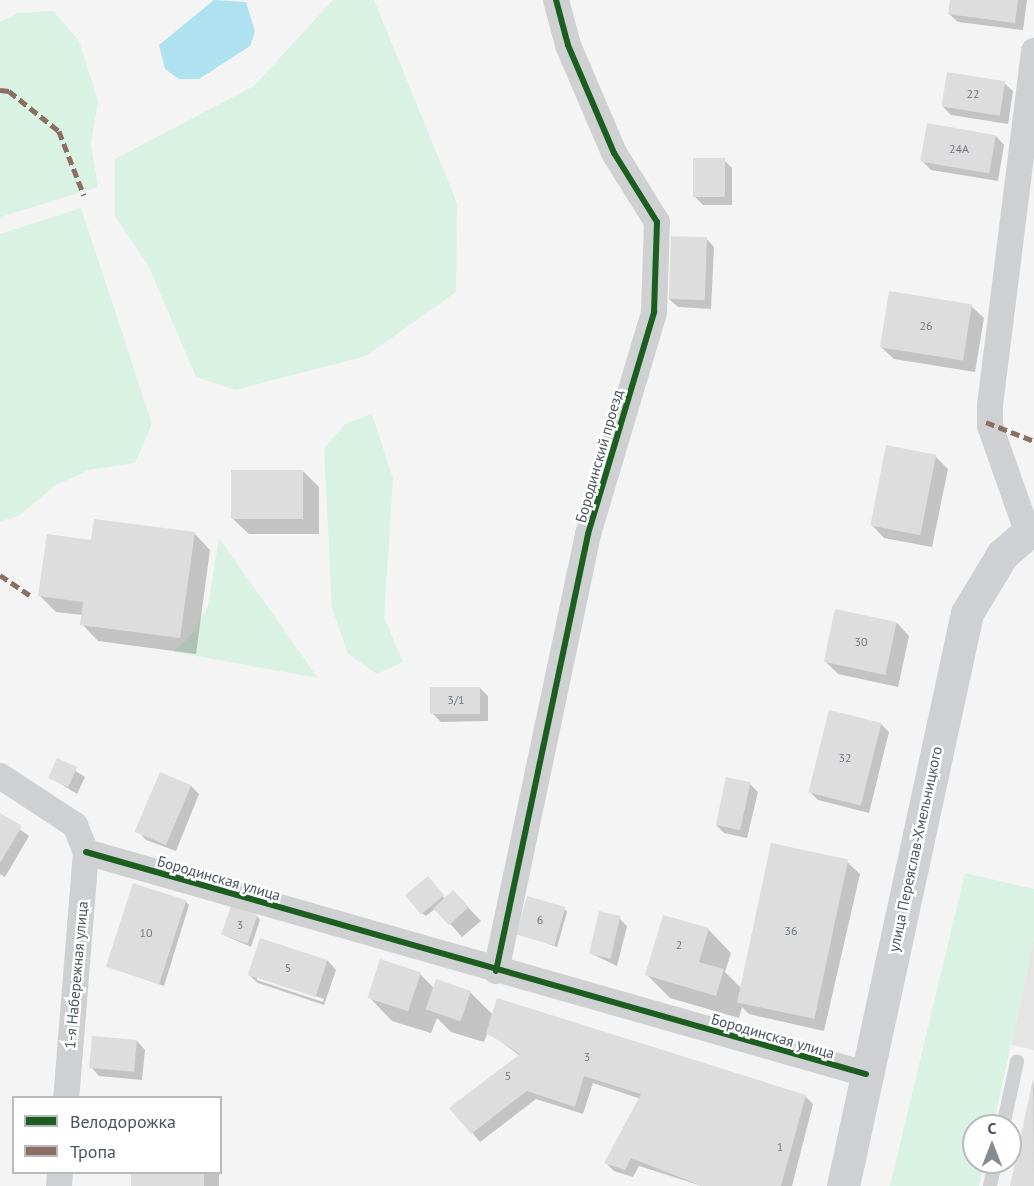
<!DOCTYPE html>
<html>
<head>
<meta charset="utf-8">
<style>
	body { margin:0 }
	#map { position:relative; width:1034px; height:1186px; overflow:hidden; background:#f4f4f4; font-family:"PT Sans",sans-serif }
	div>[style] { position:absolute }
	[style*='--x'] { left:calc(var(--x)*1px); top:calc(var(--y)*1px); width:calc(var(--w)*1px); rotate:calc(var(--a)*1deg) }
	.education>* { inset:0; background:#e6e5e6 }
	.green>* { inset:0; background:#d9f2e3 }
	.water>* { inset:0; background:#aee2f0 }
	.shadow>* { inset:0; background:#0003; transform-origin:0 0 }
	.building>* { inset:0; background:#ddddde; transform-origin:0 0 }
	.service>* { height:14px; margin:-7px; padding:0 7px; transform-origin:7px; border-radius:7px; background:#ced0d2 }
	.minor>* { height:26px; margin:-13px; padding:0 13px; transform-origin:13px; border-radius:13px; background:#ced0d2 }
	.secondary>* { height:33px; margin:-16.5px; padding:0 16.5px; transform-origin:16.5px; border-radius:16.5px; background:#ced0d4 }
	.quiet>* { height:4.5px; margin-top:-2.25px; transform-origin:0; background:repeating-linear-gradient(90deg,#8d6e63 0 9px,transparent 0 13.5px) }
	.cycleway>* { height:6px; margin:-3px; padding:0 3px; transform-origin:3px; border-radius:3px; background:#1b5e20 }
	span { translate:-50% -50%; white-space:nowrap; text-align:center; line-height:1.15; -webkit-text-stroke:5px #fff; paint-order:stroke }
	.number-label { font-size:12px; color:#707881 }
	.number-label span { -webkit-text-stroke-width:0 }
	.street-label { font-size:15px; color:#4a5661 }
	.legend { position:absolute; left:12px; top:1096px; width:210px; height:78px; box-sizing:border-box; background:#fff; border:2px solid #b7bbc0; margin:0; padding:8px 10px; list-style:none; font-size:18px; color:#4a5661 }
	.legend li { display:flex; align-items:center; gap:12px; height:30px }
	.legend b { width:30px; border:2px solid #b7bbc0 }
	.north { position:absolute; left:962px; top:1114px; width:60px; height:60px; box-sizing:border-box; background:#fff; border:2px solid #b7bbc0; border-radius:50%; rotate:0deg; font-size:16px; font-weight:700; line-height:24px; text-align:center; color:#4a5661 }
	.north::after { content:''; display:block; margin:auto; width:21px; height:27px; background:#868d94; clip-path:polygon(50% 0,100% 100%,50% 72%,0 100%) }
</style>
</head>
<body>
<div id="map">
	<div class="education">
		<i style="clip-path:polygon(1034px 939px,1034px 1050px,1011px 1045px)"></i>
	</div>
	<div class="green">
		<i style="clip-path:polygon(333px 0,374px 0,457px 203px,456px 292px,366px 356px,235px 390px,196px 377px,148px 265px,115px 216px,115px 159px,254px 86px)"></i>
		<i style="clip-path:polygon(53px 11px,79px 41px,98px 101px,91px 144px,98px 187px,0 217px,0 22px,17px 13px)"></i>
		<i style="clip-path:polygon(81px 208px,152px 424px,135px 463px,89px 470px,56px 485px,17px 517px,0 521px,0 234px)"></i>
		<i style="clip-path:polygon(372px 414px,393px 479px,384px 617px,403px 662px,377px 674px,348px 654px,332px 608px,324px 448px,345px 424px)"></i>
		<i style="clip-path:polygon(219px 538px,318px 678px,174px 652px,195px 631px,208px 606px)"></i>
		<i style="clip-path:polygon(965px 873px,1034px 889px,1034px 939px,993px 1126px,974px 1126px,974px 1162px,984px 1162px,979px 1186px,890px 1186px)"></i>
	</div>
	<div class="water">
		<i style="clip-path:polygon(214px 0,246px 2px,255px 32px,250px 46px,199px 79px,179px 79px,165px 69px,159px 45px)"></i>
	</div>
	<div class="shadow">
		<i style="clip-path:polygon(951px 0,1027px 0,1023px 30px,958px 22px,949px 14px)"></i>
		<i style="clip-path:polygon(1004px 83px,1013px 91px,1008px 124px,951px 115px,943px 107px)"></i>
		<i style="clip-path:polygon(996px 136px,1004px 145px,998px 181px,931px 170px,923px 162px)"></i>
		<i style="clip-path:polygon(724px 160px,732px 168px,732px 205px,703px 205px,694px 196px)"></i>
		<i style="clip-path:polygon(706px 238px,714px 247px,711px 309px,678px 307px,669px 299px)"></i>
		<i style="clip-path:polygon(971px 306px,984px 318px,975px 372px,894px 359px,881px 347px)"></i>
		<i style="clip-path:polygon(935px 456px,948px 469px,932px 547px,884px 538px,872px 525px)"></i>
		<i style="clip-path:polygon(303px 471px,319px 487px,319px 534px,249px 534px,232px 518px)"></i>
		<i style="clip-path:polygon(194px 533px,210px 550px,196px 654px,98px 641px,82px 624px,83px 615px,56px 612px,40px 596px,93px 542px)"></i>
		<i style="clip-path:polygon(897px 623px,909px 636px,898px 687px,838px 674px,825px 661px)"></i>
		<i style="clip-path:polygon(480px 688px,488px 696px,488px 721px,441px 722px,432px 713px)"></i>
		<i style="clip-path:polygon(881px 724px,889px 732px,869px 813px,818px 800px,810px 792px)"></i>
		<i style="clip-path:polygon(57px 760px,85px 777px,77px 794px,50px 777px)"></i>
		<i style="clip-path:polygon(749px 783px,758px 792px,747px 838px,724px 833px,716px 825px)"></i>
		<i style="clip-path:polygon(191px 786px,199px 794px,176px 851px,146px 840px,138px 831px)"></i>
		<i style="clip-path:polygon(0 815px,29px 836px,5px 877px,0 874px)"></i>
		<i style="clip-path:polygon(847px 862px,860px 874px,824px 1031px,749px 1014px,742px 1007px,739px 1018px,670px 998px,647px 975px,708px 929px,731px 953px,725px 972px,740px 987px)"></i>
		<i style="clip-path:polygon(431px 882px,445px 899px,465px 904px,481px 921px,462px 937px,436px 908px,426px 916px,422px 913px)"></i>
		<i style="clip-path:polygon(185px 901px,189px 905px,164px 986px,109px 967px)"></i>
		<i style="clip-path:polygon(564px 908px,567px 912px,557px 947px,518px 933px)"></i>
		<i style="clip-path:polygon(257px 916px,260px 920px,251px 947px,224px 935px)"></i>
		<i style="clip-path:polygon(619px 918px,627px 926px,617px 966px,590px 953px)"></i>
		<i style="clip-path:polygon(evenodd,261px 939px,328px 961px,336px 970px,324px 1005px,258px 983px,249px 975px,261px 939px,257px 977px,324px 999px,323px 1002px,257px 980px,257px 977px)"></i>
		<i style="clip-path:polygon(420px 974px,434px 988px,470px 992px,493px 1015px,805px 1096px,813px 1104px,792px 1186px,702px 1186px,639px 1166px,633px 1177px,614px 1171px,605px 1162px,641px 1099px,593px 1083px,583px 1114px,536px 1099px,480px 1142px,452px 1108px,520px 1056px,488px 1032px,484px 1042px,451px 1032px,437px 1018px,431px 1033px,392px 1021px,369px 997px)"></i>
		<i style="clip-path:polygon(137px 1041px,145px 1050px,142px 1080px,99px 1076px,91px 1067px)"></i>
		<i style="clip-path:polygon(1034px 1081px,1034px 1186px,1012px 1186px)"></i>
		<i style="left:132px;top:1172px;width:87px;height:14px"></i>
	</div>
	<div class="building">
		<i style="clip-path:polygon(950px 0,1018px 0,1015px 23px,948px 14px)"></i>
		<i style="left:947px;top:72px;width:59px;height:35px;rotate:9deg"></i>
		<i style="left:927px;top:123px;width:70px;height:39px;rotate:10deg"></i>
		<i style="left:693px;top:158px;width:32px;height:39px"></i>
		<i style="left:671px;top:236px;width:36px;height:63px;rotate:2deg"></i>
		<i style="left:889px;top:291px;width:84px;height:57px;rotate:9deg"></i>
		<i style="left:886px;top:445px;width:51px;height:82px;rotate:11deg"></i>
		<i style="left:231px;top:470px;width:72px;height:49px"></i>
		<i style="clip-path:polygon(94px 519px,195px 532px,180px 638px,80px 625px,83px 602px,38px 596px,47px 534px,91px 540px)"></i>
		<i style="left:835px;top:609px;width:63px;height:54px;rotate:12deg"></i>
		<i style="left:430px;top:687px;width:50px;height:27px"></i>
		<i style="left:829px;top:710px;width:54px;height:85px;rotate:14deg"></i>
		<i style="left:57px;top:758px;width:22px;height:22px;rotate:24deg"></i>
		<i style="left:160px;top:772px;width:34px;height:65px;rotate:23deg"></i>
		<i style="left:726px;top:777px;width:25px;height:49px;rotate:12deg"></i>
		<i style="clip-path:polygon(0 813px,22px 826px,0 863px)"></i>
		<i style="left:771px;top:843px;width:79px;height:163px;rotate:12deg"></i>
		<i style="left:428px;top:876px;width:25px;height:30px;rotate:50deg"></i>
		<i style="left:133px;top:883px;width:56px;height:88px;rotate:18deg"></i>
		<i style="left:453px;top:890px;width:23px;height:27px;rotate:47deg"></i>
		<i style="left:527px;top:896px;width:40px;height:40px;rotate:16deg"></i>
		<i style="left:231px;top:906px;width:28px;height:30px;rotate:19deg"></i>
		<i style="left:599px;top:911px;width:22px;height:44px;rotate:13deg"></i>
		<i style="clip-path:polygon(663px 915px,709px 928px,699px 962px,724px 969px,716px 996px,645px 975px)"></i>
		<i style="left:260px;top:938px;width:71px;height:39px;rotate:18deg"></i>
		<i style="left:380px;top:959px;width:43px;height:41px;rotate:18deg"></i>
		<i style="left:436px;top:979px;width:37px;height:32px;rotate:19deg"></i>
		<i style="clip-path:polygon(497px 998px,806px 1095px,781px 1186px,702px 1186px,631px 1158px,625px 1170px,604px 1163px,641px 1094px,584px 1076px,575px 1107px,527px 1091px,471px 1134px,449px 1108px,520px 1054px,486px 1033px)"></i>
		<i style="left:92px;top:1036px;width:45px;height:32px;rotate:5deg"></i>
		<i style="clip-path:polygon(1033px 1079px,1034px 1186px,1010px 1186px)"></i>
		<i style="left:131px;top:1172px;width:73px;height:14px"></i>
	</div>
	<div class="service">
		<i style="--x:1003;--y:1126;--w:66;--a:-77.7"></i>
		<i style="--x:990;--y:1186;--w:25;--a:-78"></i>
	</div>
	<div class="minor">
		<i style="--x:1027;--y:531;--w:111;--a:-109.4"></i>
		<i style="--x:990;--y:426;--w:21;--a:-90"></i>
		<i style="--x:990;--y:405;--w:357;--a:-82.9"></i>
		<i style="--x:0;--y:776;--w:90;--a:33.2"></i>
		<i style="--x:75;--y:825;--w:29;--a:68"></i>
		<i style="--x:86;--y:852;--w:247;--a:94.6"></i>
		<i style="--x:86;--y:852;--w:811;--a:15.89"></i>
		<i style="--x:496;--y:971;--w:447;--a:-78.1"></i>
		<i style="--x:588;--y:534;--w:232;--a:-73.4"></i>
		<i style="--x:654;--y:312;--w:90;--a:-88.1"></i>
		<i style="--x:657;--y:222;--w:81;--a:-121.9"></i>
		<i style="--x:614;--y:153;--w:117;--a:-113.1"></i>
		<i style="--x:568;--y:45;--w:47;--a:-104.9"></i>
		<i style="--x:59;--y:1186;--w:14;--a:-86"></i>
	</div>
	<div class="secondary">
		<i style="--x:843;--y:1186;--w:586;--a:-77.79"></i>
		<i style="--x:967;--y:613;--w:68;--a:-58.9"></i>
		<i style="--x:1002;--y:555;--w:43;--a:-41.2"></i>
	</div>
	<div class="quiet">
		<i style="--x:0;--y:90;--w:9;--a:6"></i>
		<i style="--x:9;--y:91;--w:64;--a:38.7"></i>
		<i style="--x:59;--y:131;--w:69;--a:68.7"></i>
		<i style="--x:986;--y:422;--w:52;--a:21.6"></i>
		<i style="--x:0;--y:575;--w:36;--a:34"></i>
	</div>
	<div class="cycleway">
		<i style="--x:86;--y:852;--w:811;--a:15.89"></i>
		<i style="--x:496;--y:971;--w:447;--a:-78.1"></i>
		<i style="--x:588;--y:534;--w:232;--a:-73.4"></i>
		<i style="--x:654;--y:312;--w:90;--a:-88.1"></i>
		<i style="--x:657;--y:222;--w:81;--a:-121.9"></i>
		<i style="--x:614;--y:153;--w:117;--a:-113.1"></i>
		<i style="--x:568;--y:45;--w:47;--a:-104.9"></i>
	</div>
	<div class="number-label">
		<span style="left:973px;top:94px">22</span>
		<span style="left:959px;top:149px">24А</span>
		<span style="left:926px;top:326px">26</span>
		<span style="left:861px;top:642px">30</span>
		<span style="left:456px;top:700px">3/1</span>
		<span style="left:845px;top:758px">32</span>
		<span style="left:540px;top:920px">6</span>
		<span style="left:240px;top:925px">3</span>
		<span style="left:791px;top:931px">36</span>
		<span style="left:146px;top:933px">10</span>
		<span style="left:679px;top:945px">2</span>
		<span style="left:288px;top:968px">5</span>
		<span style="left:587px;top:1057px">3</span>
		<span style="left:508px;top:1076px">5</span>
		<span style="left:780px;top:1147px">1</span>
	</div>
	<div class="street-label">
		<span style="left:599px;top:456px;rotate:-74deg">Бородинский проезд</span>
		<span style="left:915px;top:849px;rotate:-78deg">улица Переяслав-Хмельницкого</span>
		<span style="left:219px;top:878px;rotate:16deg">Бородинская улица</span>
		<span style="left:76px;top:975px;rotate:-85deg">1-я Набережная улица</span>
		<span style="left:773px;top:1036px;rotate:16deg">Бородинская улица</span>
	</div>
	<ul class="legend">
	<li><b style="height:8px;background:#1b5e20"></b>Велодорожка</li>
	<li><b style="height:8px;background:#8d6e63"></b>Тропа</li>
	</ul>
	<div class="north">С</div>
</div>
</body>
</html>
